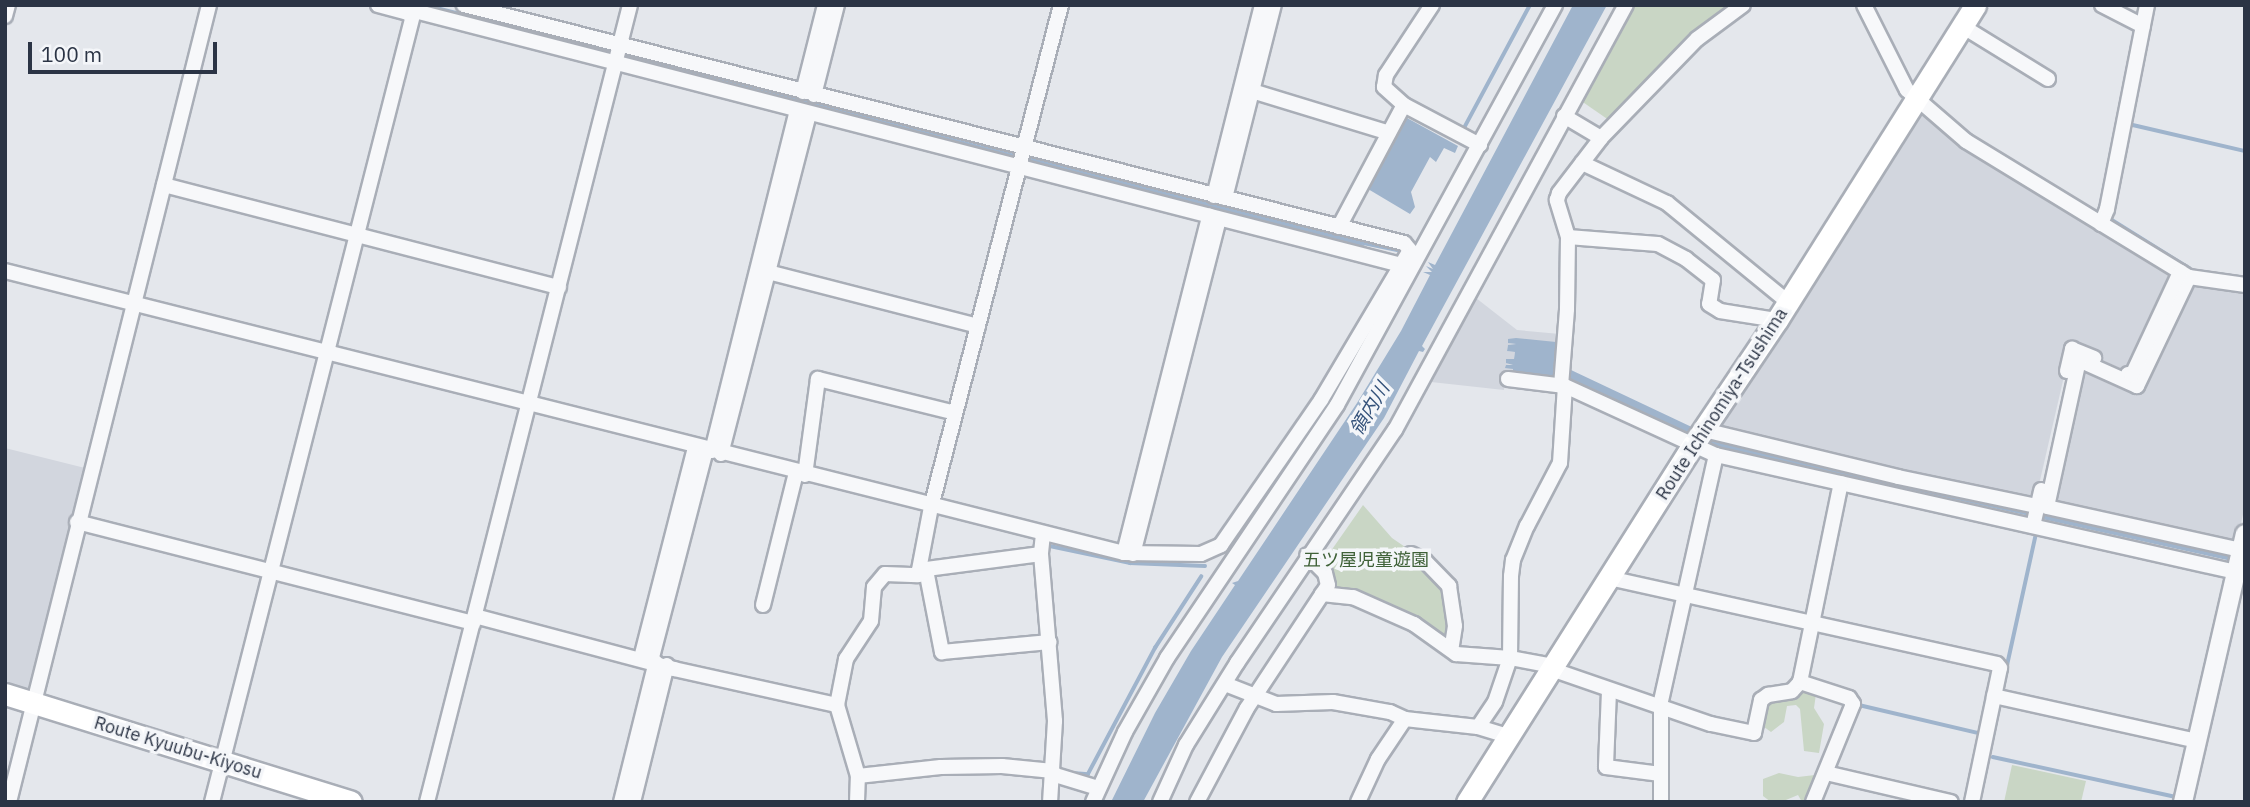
<!DOCTYPE html>
<html>
<head>
<meta charset="utf-8">
<style>
	body { margin:0 }
	#map { position:relative; width:2250px; height:807px; overflow:hidden; background:#e4e7ec; font-family:"IBM Plex Sans","Noto Sans JP",sans-serif }
	div>[style] { position:absolute }
	[style*='--x'] { left:calc(var(--x)*1px); top:calc(var(--y)*1px); width:calc(var(--w)*1px); rotate:calc(var(--a)*1deg) }
	.built>* { inset:0; background:#d2d6de }
	.green>* { inset:0; background:#c9d6c5 }
	.water>* { inset:0; background:#9fb4cc }
	.stream>* { height:3.5px; margin:-1.75px; padding:0 1.75px; transform-origin:1.75px; border-radius:1.75px; background:#9fb4cc }
	.roads { filter:drop-shadow(2px 0 #a9aeb7) drop-shadow(-2px 0 #a9aeb7) drop-shadow(0 2px #a9aeb7) drop-shadow(0 -2px #a9aeb7) }
	.minor>* { height:14px; margin:-7px; padding:0 7px; transform-origin:7px; border-radius:7px; background:#f7f8fa }
	.tertiary>* { height:18px; margin:-9px; padding:0 9px; transform-origin:9px; border-radius:9px; background:#f7f8fa }
	.secondary>* { height:21px; margin:-10.5px; padding:0 10.5px; transform-origin:10.5px; border-radius:10.5px; background:#fff }
	span { translate:-50% -50%; white-space:nowrap; text-align:center; line-height:1.15; -webkit-text-stroke:7px #f4f6f9; paint-order:stroke }
	.street-label { font-size:18px; color:#2b3445 }
	.park-label { font-size:18px; color:#3f6138 }
	.water-label { font-size:19px; color:#34527a; font-style:italic }
	.frame { position:absolute; inset:0; border:7px solid #2b3445; pointer-events:none }
	.scale { position:absolute; left:28px; top:42px; width:189px; height:32px; box-sizing:border-box; border:4px solid #2b3445; border-top:0; padding-left:9px; font-size:21px; line-height:24px; white-space:nowrap; color:#2b3445; -webkit-text-stroke:5px #f4f6f9; paint-order:stroke }
</style>
</head>
<body>
<div id="map">
	<div class="built">
		<i style="clip-path:polygon(1921px 110px,2174px 275px,2129px 372px,2071px 346px,2035px 502px,1713px 432px)"></i>
		<i style="clip-path:polygon(2190px 280px,2245px 289px,2245px 505px,2237px 542px,2050px 502px,2081px 364px,2138px 390px)"></i>
		<i style="clip-path:polygon(1476px 298px,1517px 330px,1560px 334px,1559px 345px,1515px 339px,1508px 343px,1516px 344px,1508px 345px,1507px 351px,1515px 352px,1514px 360px,1507px 359px,1506px 363px,1513px 364px,1506px 365px,1513px 369px,1512px 375px,1506px 374px,1504px 390px,1431px 382px)"></i>
		<i style="clip-path:polygon(5px 448px,85px 468px,30px 690px,5px 682px)"></i>
	</div>
	<div class="green">
		<i style="clip-path:polygon(1630px 5px,1738px 5px,1613px 123px,1577px 98px)"></i>
		<i style="clip-path:polygon(1363px 505px,1392px 538px,1411px 551px,1443px 585px,1450px 635px,1441px 638px,1351px 591px,1333px 588px,1326px 558px)"></i>
		<i style="clip-path:polygon(1800px 688px,1816px 694px,1814px 708px,1824px 724px,1819px 753px,1804px 751px,1800px 709px,1796px 705px,1787px 706px,1784px 722px,1771px 732px,1760px 724px,1762px 704px)"></i>
		<i style="clip-path:polygon(2012px 765px,2086px 781px,2081px 802px,2004px 802px)"></i>
		<i style="clip-path:polygon(1779px 773px,1798px 777px,1815px 775px,1817px 780px,1809px 802px,1802px 802px,1798px 795px,1781px 802px,1771px 802px,1763px 796px,1763px 779px)"></i>
	</div>
	<div class="water">
		<i style="clip-path:polygon(1573px 5px,1607px 5px,1422px 346px,1425px 349px,1423px 352px,1419px 351px,1384px 418px,1222px 657px,1143px 802px,1111px 802px,1155px 713px,1191px 651px,1235px 585px,1232px 583px,1238px 581px,1357px 403px,1401px 331px,1430px 275px,1423px 272px,1432px 272px,1426px 266px,1433px 269px,1428px 262px,1435px 265px)"></i>
		<i style="clip-path:polygon(1407px 118px,1458px 146px,1455px 153px,1444px 148px,1436px 162px,1430px 157px,1411px 192px,1415px 207px,1410px 214px,1368px 189px)"></i>
		<i style="clip-path:polygon(1516px 338px,1556px 342px,1559px 345px,1557px 362px,1571px 370px,1715px 438px,2245px 558px,2245px 564px,1714px 446px,1570px 381px,1513px 373px,1513px 369px,1505px 368px,1506px 365px,1513px 365px,1506px 363px,1506px 359px,1514px 359px,1515px 352px,1507px 351px,1508px 345px,1516px 344px,1508px 343px,1508px 339px)"></i>
	</div>
	<div class="stream">
		<i style="--x:425;--y:5;--w:194;--a:14.3"></i>
		<i style="--x:623;--y:56;--w:406;--a:14.3"></i>
		<i style="--x:2133;--y:125;--w:115;--a:13.1"></i>
		<i style="--x:1463;--y:130;--w:142;--a:-61.8"></i>
		<i style="--x:1028;--y:159;--w:334;--a:14.2"></i>
		<i style="--x:1352;--y:241;--w:17;--a:28"></i>
		<i style="--x:2109;--y:218;--w:94;--a:32"></i>
		<i style="--x:2189;--y:268;--w:3;--a:108"></i>
		<i style="--x:1354;--y:241;--w:44;--a:11.8"></i>
		<i style="--x:1050;--y:546;--w:82;--a:12"></i>
		<i style="--x:1130;--y:563;--w:75;--a:2.3"></i>
		<i style="--x:2006;--y:670;--w:139;--a:-77.6"></i>
		<i style="--x:1859;--y:705;--w:127;--a:13.2"></i>
		<i style="--x:1993;--y:757;--w:187;--a:12.3"></i>
		<i style="--x:1072;--y:773;--w:16;--a:4"></i>
		<i style="--x:1088;--y:774;--w:143;--a:-62"></i>
		<i style="--x:1155;--y:648;--w:85;--a:-57.1"></i>
	</div>
	<div class="roads">
		<div class="minor">
			<i style="--x:378;--y:5;--w:30;--a:15"></i>
			<i style="--x:407;--y:13;--w:8;--a:-83"></i>
			<i style="--x:1864;--y:5;--w:95;--a:63.2"></i>
			<i style="--x:1907;--y:90;--w:78;--a:40.8"></i>
			<i style="--x:1966;--y:141;--w:261;--a:31.4"></i>
			<i style="--x:2189;--y:277;--w:57;--a:8.1"></i>
			<i style="--x:2102;--y:5;--w:46;--a:27.1"></i>
			<i style="--x:407;--y:9;--w:1026;--a:14.44"></i>
			<i style="--x:5;--y:16;--w:11;--a:-75"></i>
			<i style="--x:1962;--y:26;--w:101;--a:31.6"></i>
			<i style="--x:1252;--y:91;--w:143;--a:17"></i>
			<i style="--x:803;--y:92;--w:90;--a:-75.8"></i>
			<i style="--x:814;--y:95;--w:93;--a:-75.7"></i>
			<i style="--x:1404;--y:105;--w:86;--a:27.8"></i>
			<i style="--x:1564;--y:116;--w:43;--a:30.7"></i>
			<i style="--x:1582;--y:163;--w:94;--a:25.2"></i>
			<i style="--x:1667;--y:203;--w:156;--a:39.3"></i>
			<i style="--x:164;--y:185;--w:408;--a:14.5"></i>
			<i style="--x:1214;--y:196;--w:197;--a:-75.9"></i>
			<i style="--x:1225;--y:198;--w:199;--a:-75.8"></i>
			<i style="--x:2101;--y:224;--w:16;--a:-68"></i>
			<i style="--x:2107;--y:209;--w:208;--a:-78.9"></i>
			<i style="--x:1339;--y:227;--w:138;--a:-62"></i>
			<i style="--x:1404;--y:105;--w:27;--a:-138"></i>
			<i style="--x:1384;--y:87;--w:12;--a:-81"></i>
			<i style="--x:1386;--y:75;--w:84;--a:-56.7"></i>
			<i style="--x:1568;--y:237;--w:90;--a:4.4"></i>
			<i style="--x:1658;--y:244;--w:32;--a:28"></i>
			<i style="--x:1686;--y:259;--w:34;--a:38"></i>
			<i style="--x:1713;--y:280;--w:24;--a:99"></i>
			<i style="--x:1709;--y:304;--w:13;--a:32"></i>
			<i style="--x:1720;--y:311;--w:58;--a:9"></i>
			<i style="--x:5;--y:271;--w:1154;--a:14.14"></i>
			<i style="--x:1124;--y:553;--w:77;--a:0.7"></i>
			<i style="--x:1201;--y:554;--w:22;--a:-24"></i>
			<i style="--x:1221;--y:545;--w:176;--a:-55.4"></i>
			<i style="--x:1321;--y:400;--w:174;--a:-59.3"></i>
			<i style="--x:1410;--y:250;--w:9;--a:-131"></i>
			<i style="--x:1404;--y:243;--w:970;--a:-165.79"></i>
			<i style="--x:768;--y:272;--w:217;--a:14.4"></i>
			<i style="--x:2189;--y:277;--w:121;--a:115.5"></i>
			<i style="--x:2137;--y:386;--w:64;--a:-155.9"></i>
			<i style="--x:2079;--y:360;--w:150;--a:102.3"></i>
			<i style="--x:2047;--y:507;--w:199;--a:12.5"></i>
			<i style="--x:2067;--y:371;--w:23;--a:-77"></i>
			<i style="--x:2072;--y:349;--w:24;--a:22"></i>
			<i style="--x:2128;--y:374;--w:4;--a:14"></i>
			<i style="--x:2132;--y:375;--w:114;--a:-65"></i>
			<i style="--x:1508;--y:379;--w:57;--a:7"></i>
			<i style="--x:1565;--y:386;--w:166;--a:24.6"></i>
			<i style="--x:1716;--y:455;--w:542;--a:12.68"></i>
			<i style="--x:1561;--y:386;--w:77;--a:-85.5"></i>
			<i style="--x:1567;--y:309;--w:72;--a:-89.2"></i>
			<i style="--x:1568;--y:237;--w:39;--a:-107"></i>
			<i style="--x:1557;--y:200;--w:7;--a:-74"></i>
			<i style="--x:1559;--y:193;--w:69;--a:-52.6"></i>
			<i style="--x:1601;--y:138;--w:138;--a:-45.9"></i>
			<i style="--x:1697;--y:39;--w:57;--a:-36.5"></i>
			<i style="--x:1704;--y:430;--w:200;--a:13.6"></i>
			<i style="--x:1898;--y:477;--w:142;--a:11.8"></i>
			<i style="--x:712;--y:451;--w:350;--a:-76"></i>
			<i style="--x:721;--y:454;--w:351;--a:-75.5"></i>
			<i style="--x:805;--y:475;--w:97;--a:-82.3"></i>
			<i style="--x:818;--y:379;--w:141;--a:13.9"></i>
			<i style="--x:77;--y:522;--w:409;--a:14.3"></i>
			<i style="--x:2033;--y:526;--w:37;--a:-77"></i>
			<i style="--x:1043;--y:534;--w:20;--a:96"></i>
			<i style="--x:1041;--y:554;--w:168;--a:85.2"></i>
			<i style="--x:1055;--y:721;--w:81;--a:93.5"></i>
			<i style="--x:1124;--y:553;--w:348;--a:-75.8"></i>
			<i style="--x:1133;--y:554;--w:346;--a:-75.6"></i>
			<i style="--x:1411;--y:554;--w:16;--a:27"></i>
			<i style="--x:1425;--y:561;--w:35;--a:46"></i>
			<i style="--x:1449;--y:586;--w:40;--a:81.5"></i>
			<i style="--x:1455;--y:626;--w:24;--a:99"></i>
			<i style="--x:919;--y:570;--w:123;--a:-7.5"></i>
			<i style="--x:926;--y:570;--w:84;--a:79"></i>
			<i style="--x:942;--y:652;--w:108;--a:-5.3"></i>
			<i style="--x:1609;--y:578;--w:397;--a:12.5"></i>
			<i style="--x:1997;--y:664;--w:5;--a:53"></i>
			<i style="--x:2000;--y:668;--w:137;--a:101.8"></i>
			<i style="--x:1322;--y:594;--w:31;--a:6"></i>
			<i style="--x:1353;--y:597;--w:67;--a:23.9"></i>
			<i style="--x:1414;--y:624;--w:52;--a:35.5"></i>
			<i style="--x:1456;--y:654;--w:54;--a:4.2"></i>
			<i style="--x:1510;--y:658;--w:46;--a:108.8"></i>
			<i style="--x:1495;--y:702;--w:30;--a:124"></i>
			<i style="--x:763;--y:605;--w:136;--a:-76"></i>
			<i style="--x:475;--y:616;--w:206;--a:14.9"></i>
			<i style="--x:674;--y:669;--w:167;--a:12.5"></i>
			<i style="--x:641;--y:658;--w:218;--a:-75.6"></i>
			<i style="--x:651;--y:661;--w:218;--a:-75.4"></i>
			<i style="--x:1553;--y:666;--w:44;--a:-169.5"></i>
			<i style="--x:1510;--y:658;--w:82;--a:-89.3"></i>
			<i style="--x:1511;--y:576;--w:16;--a:-83"></i>
			<i style="--x:1513;--y:560;--w:37;--a:-68"></i>
			<i style="--x:1527;--y:526;--w:71;--a:-62.4"></i>
			<i style="--x:1560;--y:463;--w:77;--a:-86.3"></i>
			<i style="--x:1551;--y:669;--w:169;--a:19"></i>
			<i style="--x:1711;--y:724;--w:44;--a:11.8"></i>
			<i style="--x:1754;--y:733;--w:34;--a:-78"></i>
			<i style="--x:1761;--y:700;--w:9;--a:-36"></i>
			<i style="--x:1768;--y:695;--w:24;--a:-9"></i>
			<i style="--x:1792;--y:691;--w:12;--a:-48"></i>
			<i style="--x:1225;--y:684;--w:55;--a:21.4"></i>
			<i style="--x:1276;--y:704;--w:57;--a:-2"></i>
			<i style="--x:1333;--y:702;--w:58;--a:10"></i>
			<i style="--x:1390;--y:712;--w:17;--a:25"></i>
			<i style="--x:1609;--y:691;--w:76;--a:92.3"></i>
			<i style="--x:1606;--y:767;--w:55;--a:7.3"></i>
			<i style="--x:1994;--y:696;--w:208;--a:12.5"></i>
			<i style="--x:1826;--y:773;--w:128;--a:13.1"></i>
			<i style="--x:1052;--y:774;--w:48;--a:16.9"></i>
			<i style="--x:858;--y:776;--w:83;--a:-6.2"></i>
			<i style="--x:941;--y:767;--w:61;--a:-0.9"></i>
			<i style="--x:1002;--y:766;--w:51;--a:5.6"></i>
			<i style="--x:9;--y:802;--w:822;--a:-75.91"></i>
			<i style="--x:212;--y:802;--w:816;--a:-75.67"></i>
			<i style="--x:427;--y:802;--w:822;--a:-75.71"></i>
			<i style="--x:621;--y:802;--w:144;--a:-76"></i>
			<i style="--x:633;--y:802;--w:141;--a:-76.1"></i>
			<i style="--x:857;--y:802;--w:26;--a:-88"></i>
			<i style="--x:858;--y:776;--w:74;--a:-106.5"></i>
			<i style="--x:837;--y:705;--w:47;--a:-78.9"></i>
			<i style="--x:846;--y:659;--w:45;--a:-56.7"></i>
			<i style="--x:871;--y:621;--w:34;--a:-85"></i>
			<i style="--x:874;--y:587;--w:17;--a:-50"></i>
			<i style="--x:885;--y:574;--w:33;--a:2"></i>
			<i style="--x:918;--y:575;--w:69;--a:-79.2"></i>
			<i style="--x:931;--y:507;--w:519;--a:-75.48"></i>
			<i style="--x:1093;--y:802;--w:77;--a:-65.4"></i>
			<i style="--x:1125;--y:732;--w:85;--a:-60.4"></i>
			<i style="--x:1167;--y:658;--w:305;--a:-56.1"></i>
			<i style="--x:1337;--y:405;--w:456;--a:-61.4"></i>
			<i style="--x:1160;--y:802;--w:63;--a:-65.5"></i>
			<i style="--x:1186;--y:745;--w:97;--a:-58.1"></i>
			<i style="--x:1237;--y:663;--w:282;--a:-55.9"></i>
			<i style="--x:1395;--y:430;--w:484;--a:-61.5"></i>
			<i style="--x:1197;--y:802;--w:106;--a:-62"></i>
			<i style="--x:1247;--y:708;--w:147;--a:-56.6"></i>
			<i style="--x:1328;--y:585;--w:12;--a:-104"></i>
			<i style="--x:1325;--y:573;--w:25;--a:-135"></i>
			<i style="--x:1358;--y:802;--w:47;--a:-65.1"></i>
			<i style="--x:1378;--y:759;--w:48;--a:-56"></i>
			<i style="--x:1405;--y:719;--w:73;--a:6.3"></i>
			<i style="--x:1478;--y:727;--w:31;--a:17"></i>
			<i style="--x:1661;--y:802;--w:101;--a:-90"></i>
			<i style="--x:1661;--y:701;--w:252;--a:-77.4"></i>
			<i style="--x:1813;--y:802;--w:106;--a:-67.8"></i>
			<i style="--x:1853;--y:704;--w:7;--a:-124"></i>
			<i style="--x:1849;--y:698;--w:52;--a:-161.9"></i>
			<i style="--x:1800;--y:682;--w:203;--a:-78.4"></i>
		</div>
		<div class="tertiary">
			<i style="--x:2183;--y:802;--w:275;--a:-77"></i>
		</div>
		<div class="secondary">
			<i style="--x:5;--y:694;--w:362;--a:17.3"></i>
			<i style="--x:1467;--y:802;--w:423;--a:-57.7"></i>
			<i style="--x:1693;--y:445;--w:151;--a:-56.1"></i>
			<i style="--x:1777;--y:320;--w:372;--a:-57.8"></i>
		</div>
	</div>
	<div class="street-label">
		<span style="left:1722px;top:404px;rotate:-57deg">Route Ichinomiya-Tsushima</span>
		<span style="left:178px;top:748px;rotate:17deg">Route Kyuubu-Kiyosu</span>
	</div>
	<div class="park-label">
		<span style="left:1366px;top:560px">五ツ屋児童遊園</span>
	</div>
	<div class="water-label">
		<span style="left:1370px;top:409px;rotate:-59deg">領内川</span>
	</div>
	<div class="frame"></div>
	<div class="scale">100 m</div>
</div>
</body>
</html>
